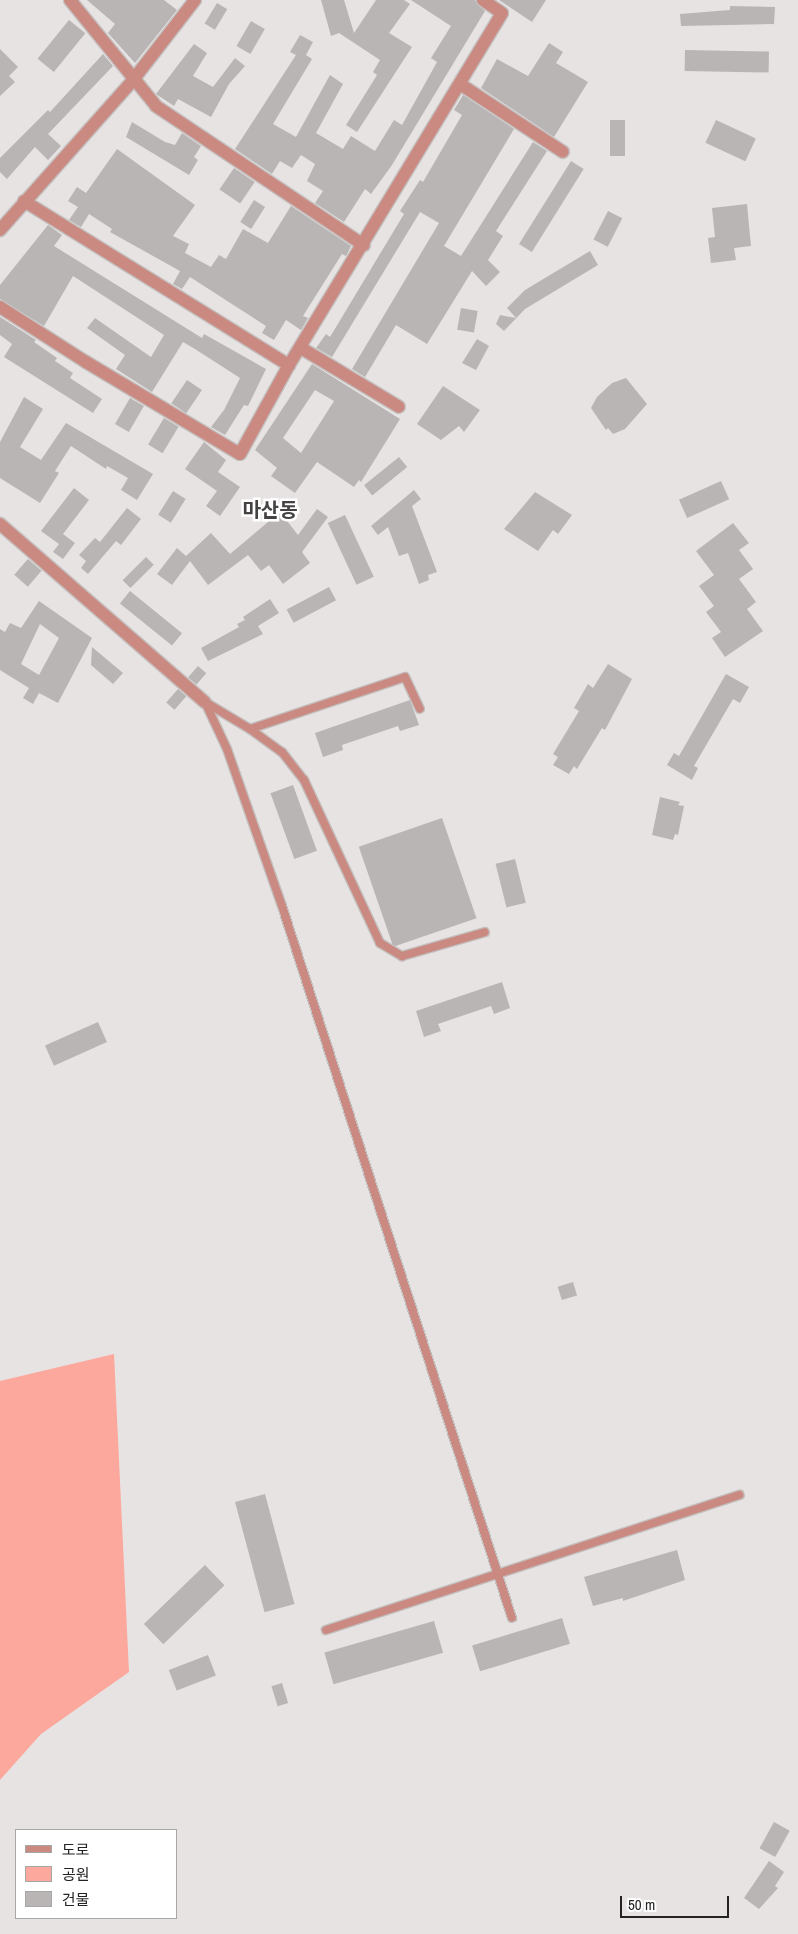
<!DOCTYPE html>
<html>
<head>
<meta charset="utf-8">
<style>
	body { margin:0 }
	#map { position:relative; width:798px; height:1934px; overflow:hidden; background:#e7e3e3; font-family:"Archivo Narrow","Noto Sans KR",sans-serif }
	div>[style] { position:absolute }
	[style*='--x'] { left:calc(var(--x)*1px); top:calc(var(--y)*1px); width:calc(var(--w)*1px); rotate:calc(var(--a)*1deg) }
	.green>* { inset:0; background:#fca89d }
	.building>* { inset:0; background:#b8b5b4; transform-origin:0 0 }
	.roads { filter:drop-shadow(1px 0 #c4c0c0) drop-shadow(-1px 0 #c4c0c0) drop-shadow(0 1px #c4c0c0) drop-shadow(0 -1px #c4c0c0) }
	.service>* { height:8px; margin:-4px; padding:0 4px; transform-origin:4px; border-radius:4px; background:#ca8a81 }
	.minor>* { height:12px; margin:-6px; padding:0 6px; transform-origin:6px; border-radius:6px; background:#ca8a81 }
	.tertiary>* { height:12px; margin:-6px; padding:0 6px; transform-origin:6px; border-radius:6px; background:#ca8a81 }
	span { translate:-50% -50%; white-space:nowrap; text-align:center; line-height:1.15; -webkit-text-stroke:5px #fff; paint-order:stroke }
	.quarter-label { font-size:20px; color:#454242; font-weight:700 }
	.legend { position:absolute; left:15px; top:1829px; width:162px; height:90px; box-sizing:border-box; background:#fff; border:1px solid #a7a7a7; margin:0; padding:6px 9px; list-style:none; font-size:15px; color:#242323 }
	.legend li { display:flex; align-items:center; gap:10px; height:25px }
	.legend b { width:25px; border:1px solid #a7a7a7 }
	.scale { position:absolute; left:620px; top:1896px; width:109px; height:22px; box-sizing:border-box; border:2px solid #242323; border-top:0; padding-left:6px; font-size:15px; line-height:18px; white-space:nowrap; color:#242323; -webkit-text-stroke:4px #fff; paint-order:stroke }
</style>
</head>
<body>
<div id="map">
	<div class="green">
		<i style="clip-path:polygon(114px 1354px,129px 1672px,41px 1734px,0 1780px,0 1381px)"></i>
	</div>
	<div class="building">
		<i style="clip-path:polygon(87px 0,164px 0,177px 10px,135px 63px,108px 33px,115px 24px)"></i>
		<i style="clip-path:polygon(321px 0,344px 0,354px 33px,376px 0,404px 0,410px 4px,389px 33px,412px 47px,357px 132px,346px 125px,377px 75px,373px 72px,380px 60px,339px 33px,331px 36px)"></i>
		<i style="clip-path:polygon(411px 0,475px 0,485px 11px,392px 165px,371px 194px,365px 189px,344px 222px,315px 203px,323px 191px,307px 181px,315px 164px,301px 155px,292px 168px,280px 161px,272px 174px,235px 149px,296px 55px,290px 52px,300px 35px,313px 42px,306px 55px,312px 59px,273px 124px,296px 137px,330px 75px,343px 84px,316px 133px,343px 149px,351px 136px,375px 151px,394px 120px,402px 125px,437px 62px,431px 58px,451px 26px)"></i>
		<i style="clip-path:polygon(499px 0,546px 0,532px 22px)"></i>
		<i style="left:217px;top:3px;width:12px;height:24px;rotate:31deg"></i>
		<i style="clip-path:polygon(730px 6px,775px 7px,774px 24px,681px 26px,680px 14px,730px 10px)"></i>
		<i style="left:69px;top:20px;width:21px;height:50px;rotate:39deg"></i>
		<i style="left:251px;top:21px;width:16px;height:29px;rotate:30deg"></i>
		<i style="clip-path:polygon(549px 43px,563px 52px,556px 63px,588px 82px,554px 137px,481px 88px,497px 59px,528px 76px)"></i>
		<i style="clip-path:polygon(194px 44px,207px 53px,193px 76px,213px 87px,235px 58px,245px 66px,229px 84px,211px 117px,178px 99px,174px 106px,156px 94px)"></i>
		<i style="clip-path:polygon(0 49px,18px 67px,9px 76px,15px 82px,0 96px)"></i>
		<i style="left:685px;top:50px;width:84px;height:21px;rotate:1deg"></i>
		<i style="clip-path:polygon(103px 54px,113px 66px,48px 134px,61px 146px,48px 160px,35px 147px,7px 179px,0 172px,0 158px,48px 110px,50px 112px)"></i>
		<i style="clip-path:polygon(463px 95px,514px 129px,444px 246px,461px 256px,533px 142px,547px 151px,496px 231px,503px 236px,488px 260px,500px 272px,486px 286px,472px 271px,427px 344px,396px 325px,365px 377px,352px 369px,439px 223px,420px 212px,332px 357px,316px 348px,326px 334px,330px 337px,404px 214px,400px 211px,420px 180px,423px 182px,462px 115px,454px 110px)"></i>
		<i style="left:610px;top:120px;width:15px;height:36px"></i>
		<i style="left:716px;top:120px;width:44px;height:25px;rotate:25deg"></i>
		<i style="clip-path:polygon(132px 122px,165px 142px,175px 145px,182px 133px,201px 146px,194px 157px,198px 160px,189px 175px,126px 137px)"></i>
		<i style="clip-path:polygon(117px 149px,195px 205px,173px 236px,189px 244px,185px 253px,211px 267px,219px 255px,226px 259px,243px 229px,268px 243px,291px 206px,351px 246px,346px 256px,342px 254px,303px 316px,308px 318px,301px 330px,286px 320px,274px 340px,262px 333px,266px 326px,190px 277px,182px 289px,173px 284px,180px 271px,110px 232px,112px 229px,89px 214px,81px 227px,69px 220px,78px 207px,68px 201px,77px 187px,86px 193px)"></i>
		<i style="left:571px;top:161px;width:15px;height:98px;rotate:32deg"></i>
		<i style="left:234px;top:168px;width:25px;height:26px;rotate:34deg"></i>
		<i style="left:254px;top:200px;width:13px;height:26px;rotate:32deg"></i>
		<i style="clip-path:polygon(747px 204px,751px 246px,734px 248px,736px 260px,711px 263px,708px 238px,715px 237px,712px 208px)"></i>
		<i style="left:608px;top:211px;width:16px;height:32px;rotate:27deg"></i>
		<i style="clip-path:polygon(48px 225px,62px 235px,54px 246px,202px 338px,204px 334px,266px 369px,248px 406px,244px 405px,225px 435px,211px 427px,224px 410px,240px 378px,195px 349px,183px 342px,152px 392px,116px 369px,125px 355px,87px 328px,95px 318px,151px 357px,164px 335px,73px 276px,44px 326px,0 299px,0 285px)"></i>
		<i style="clip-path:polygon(590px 251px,598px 265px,525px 309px,504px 331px,496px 324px,500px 315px,516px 318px,507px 308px,525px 290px)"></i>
		<i style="left:461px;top:308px;width:17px;height:22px;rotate:10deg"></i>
		<i style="clip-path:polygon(0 317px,36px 340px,34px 342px,57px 358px,55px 361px,73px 373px,70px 378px,102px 399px,93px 413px,4px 357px,12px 344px,0 335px)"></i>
		<i style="clip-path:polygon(477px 339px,489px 346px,476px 370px,462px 363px)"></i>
		<i style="clip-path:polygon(evenodd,312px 364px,400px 419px,361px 482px,359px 480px,354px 487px,317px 462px,295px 493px,271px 476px,277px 468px,255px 450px,312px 364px,315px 390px,334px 401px,301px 453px,283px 438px,315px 390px)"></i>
		<i style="clip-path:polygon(626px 378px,647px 404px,625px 429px,613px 434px,608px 428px,606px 430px,591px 408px,597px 397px,612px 383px)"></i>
		<i style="left:187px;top:380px;width:18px;height:28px;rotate:34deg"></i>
		<i style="clip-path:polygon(443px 386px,480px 410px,464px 432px,459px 426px,441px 440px,417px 424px)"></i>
		<i style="clip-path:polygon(24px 397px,43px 409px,20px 447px,41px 460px,66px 423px,153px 474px,137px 500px,121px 490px,128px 478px,107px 466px,106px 469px,71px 446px,55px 471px,59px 473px,40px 503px,0 478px,0 442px)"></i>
		<i style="left:130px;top:398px;width:16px;height:30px;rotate:30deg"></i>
		<i style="left:164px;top:418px;width:17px;height:31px;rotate:31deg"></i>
		<i style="clip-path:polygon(204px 442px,226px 460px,218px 472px,240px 487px,220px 516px,206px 506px,217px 491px,185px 469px)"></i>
		<i style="left:399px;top:457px;width:13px;height:45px;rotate:51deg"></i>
		<i style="left:721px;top:481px;width:20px;height:46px;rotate:66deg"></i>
		<i style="clip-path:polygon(74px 488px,89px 500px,63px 534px,75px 543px,63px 559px,53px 552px,59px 544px,41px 531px)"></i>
		<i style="clip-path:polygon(414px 490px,421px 499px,412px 506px,437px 572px,428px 575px,429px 580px,419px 584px,408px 553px,399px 556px,388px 527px,378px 535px,371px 526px)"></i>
		<i style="left:173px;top:491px;width:15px;height:28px;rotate:32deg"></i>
		<i style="clip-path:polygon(535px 492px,572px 515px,558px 534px,553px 530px,538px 551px,504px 529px)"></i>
		<i style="clip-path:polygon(127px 508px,141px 519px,121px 545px,116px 541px,88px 574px,81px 568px,86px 561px,79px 555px,95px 538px,100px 542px)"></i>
		<i style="clip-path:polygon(317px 509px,328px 517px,302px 552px,310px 563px,283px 584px,269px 565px,261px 571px,248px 555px,208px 585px,190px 561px,172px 585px,157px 574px,177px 548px,186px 556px,211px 533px,230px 554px,280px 512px,298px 535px)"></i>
		<i style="left:345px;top:515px;width:68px;height:19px;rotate:65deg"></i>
		<i style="clip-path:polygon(733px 523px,749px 543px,739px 550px,753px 569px,739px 579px,756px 602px,747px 609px,763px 631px,725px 657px,712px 638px,721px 632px,706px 612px,714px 606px,699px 586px,714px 575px,696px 551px)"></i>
		<i style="left:146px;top:557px;width:11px;height:33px;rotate:45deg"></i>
		<i style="left:28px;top:559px;width:18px;height:21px;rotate:41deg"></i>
		<i style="left:329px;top:587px;width:15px;height:48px;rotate:62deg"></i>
		<i style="left:130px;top:591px;width:67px;height:16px;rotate:39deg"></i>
		<i style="clip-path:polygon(270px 599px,279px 613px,258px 626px,263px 634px,208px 661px,201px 648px,239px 627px,237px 624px,245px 620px,243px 617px)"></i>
		<i style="clip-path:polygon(evenodd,39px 601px,92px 638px,58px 703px,39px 693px,33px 704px,23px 698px,29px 688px,0 670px,0 629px,5px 632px,10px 623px,21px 628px,39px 601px,40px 624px,59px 638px,39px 675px,21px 664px,40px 624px)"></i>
		<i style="clip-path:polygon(92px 647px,123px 673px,113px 684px,91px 665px)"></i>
		<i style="clip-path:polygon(608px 664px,632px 679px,605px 730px,602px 728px,577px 769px,574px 766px,569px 774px,553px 765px,558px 757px,553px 754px,579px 711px,574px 708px,588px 684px,593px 688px)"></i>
		<i style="left:198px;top:666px;width:11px;height:15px;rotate:41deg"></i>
		<i style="clip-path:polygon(726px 674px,749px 687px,740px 703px,733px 699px,694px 766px,698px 768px,692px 780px,667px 765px,674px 753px,679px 756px)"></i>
		<i style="left:178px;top:689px;width:11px;height:18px;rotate:41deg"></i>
		<i style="clip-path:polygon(410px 700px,419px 725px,400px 731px,398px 726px,342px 745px,343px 750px,323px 757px,315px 733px)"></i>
		<i style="left:293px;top:785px;width:70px;height:24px;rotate:70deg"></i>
		<i style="clip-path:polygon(660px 797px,680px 802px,678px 805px,684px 806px,678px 835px,675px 834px,673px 840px,652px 835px)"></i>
		<i style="left:442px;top:818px;width:106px;height:88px;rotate:71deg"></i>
		<i style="left:515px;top:859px;width:45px;height:20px;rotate:76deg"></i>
		<i style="clip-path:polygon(502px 982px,510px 1008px,494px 1014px,491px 1006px,438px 1024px,441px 1031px,424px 1037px,416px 1011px)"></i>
		<i style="left:98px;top:1022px;width:22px;height:58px;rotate:66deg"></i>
		<i style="left:573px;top:1282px;width:14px;height:16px;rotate:73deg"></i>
		<i style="left:265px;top:1494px;width:114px;height:31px;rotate:75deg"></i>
		<i style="clip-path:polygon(677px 1550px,685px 1580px,623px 1601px,623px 1598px,593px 1606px,584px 1577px)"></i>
		<i style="left:205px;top:1565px;width:28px;height:85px;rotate:46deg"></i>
		<i style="left:562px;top:1618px;width:27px;height:94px;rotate:73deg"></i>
		<i style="left:434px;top:1621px;width:33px;height:114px;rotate:74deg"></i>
		<i style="left:208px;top:1655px;width:22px;height:42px;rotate:69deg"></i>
		<i style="left:282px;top:1683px;width:21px;height:11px;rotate:73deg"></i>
		<i style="left:774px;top:1822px;width:18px;height:30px;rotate:29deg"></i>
		<i style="clip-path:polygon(769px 1861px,784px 1872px,775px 1886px,778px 1888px,759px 1909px,744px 1898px)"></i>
	</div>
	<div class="roads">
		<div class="service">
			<i style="--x:205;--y:702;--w:52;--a:64.9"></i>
			<i style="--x:227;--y:749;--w:166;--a:70.7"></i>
			<i style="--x:282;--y:906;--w:748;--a:72.1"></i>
			<i style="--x:205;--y:702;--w:52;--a:31"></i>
			<i style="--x:250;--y:729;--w:163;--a:-18.5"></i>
			<i style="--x:405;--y:677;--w:35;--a:65"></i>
			<i style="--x:250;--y:729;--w:39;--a:36"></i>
			<i style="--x:282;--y:752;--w:36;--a:52"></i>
			<i style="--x:304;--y:780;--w:180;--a:65"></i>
			<i style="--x:380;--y:943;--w:26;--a:31"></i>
			<i style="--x:402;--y:956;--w:86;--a:-16.1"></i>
			<i style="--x:326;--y:1630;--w:435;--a:-18.1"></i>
		</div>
		<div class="minor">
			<i style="--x:460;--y:84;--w:123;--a:33.4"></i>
			<i style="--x:24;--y:201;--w:312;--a:31.8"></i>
			<i style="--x:0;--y:230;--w:200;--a:-48.4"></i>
			<i style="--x:133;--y:80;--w:101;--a:-52.2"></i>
			<i style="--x:0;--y:307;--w:102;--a:32.6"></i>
			<i style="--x:86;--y:362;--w:179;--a:30.9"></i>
			<i style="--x:240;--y:454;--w:102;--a:-61.2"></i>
			<i style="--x:289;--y:365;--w:411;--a:-58.8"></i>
			<i style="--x:502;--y:13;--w:23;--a:-146"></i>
			<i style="--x:301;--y:348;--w:114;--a:31"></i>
		</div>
		<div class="tertiary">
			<i style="--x:70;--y:0;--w:136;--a:50.9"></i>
			<i style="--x:156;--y:106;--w:250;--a:33.8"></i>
			<i style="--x:0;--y:524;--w:271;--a:41"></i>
		</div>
	</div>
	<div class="quarter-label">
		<span style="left:270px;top:509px">마산동</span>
	</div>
	<ul class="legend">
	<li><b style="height:6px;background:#ca8a81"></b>도로</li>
	<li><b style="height:14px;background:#fca89d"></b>공원</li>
	<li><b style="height:14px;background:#b8b5b4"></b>건물</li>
	</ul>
	<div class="scale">50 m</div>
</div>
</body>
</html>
